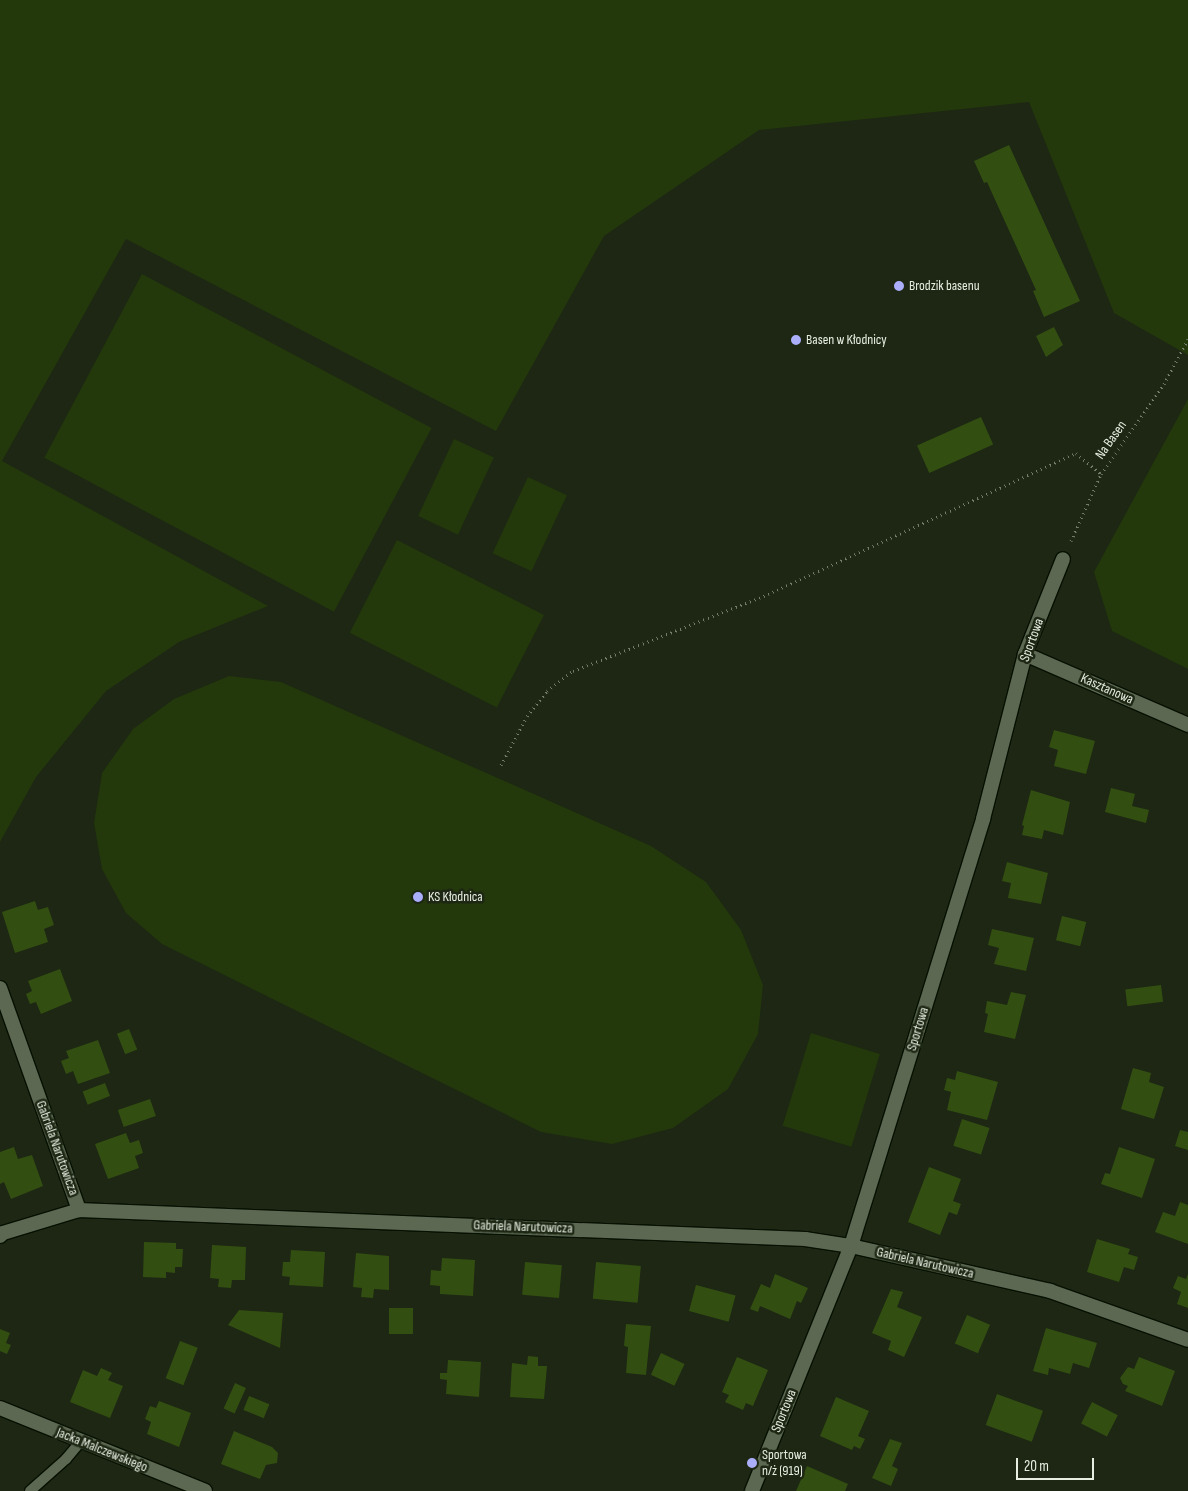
<!DOCTYPE html>
<html>
<head>
<meta charset="utf-8">
<style>
	body { margin:0 }
	#map { position:relative; width:1188px; height:1491px; overflow:hidden; background:#1d2714; font-family:"Sofia Sans Condensed",sans-serif }
	div>[style] { position:absolute }
	[style*='--x'] { left:calc(var(--x)*1px); top:calc(var(--y)*1px); width:calc(var(--w)*1px); rotate:calc(var(--a)*1deg) }
	.green>* { inset:0; background:#23380b; transform-origin:0 0 }
	.building>* { inset:0; background:#324e11; transform-origin:0 0 }
	.path>* { height:3px; margin-top:-1.5px; transform-origin:0; background:repeating-linear-gradient(90deg,#747c6c 0 1px,transparent 0 5px) }
	.roads { filter:drop-shadow(1px 0 #071001) drop-shadow(-1px 0 #071001) drop-shadow(0 1px #071001) drop-shadow(0 -1px #071001) }
	.service>* { height:10px; margin:-5px; padding:0 5px; transform-origin:5px; border-radius:5px; background:#5c6852 }
	.minor>* { height:14px; margin:-7px; padding:0 7px; transform-origin:7px; border-radius:7px; background:#5c6852 }
	.dots>* { width:14px; height:14px; translate:-50% -50%; box-sizing:border-box; border:2px solid #1d2714; border-radius:50% }
	span { translate:-50% -50%; white-space:nowrap; text-align:center; line-height:1.15; -webkit-text-stroke:5px #1d2714; paint-order:stroke }
	.poi-label { font-size:14px; color:#e7eee1 }
	.left { translate:0 -50%; text-align:left }
	.street-label { font-size:14px; color:#e7eee1 }
	.scale { position:absolute; left:1016px; top:1458px; width:78px; height:22px; box-sizing:border-box; border:2px solid #e7eee1; border-top:0; padding-left:6px; font-size:15px; line-height:18px; white-space:nowrap; color:#e7eee1; -webkit-text-stroke:4px #1d2714; paint-order:stroke }
</style>
</head>
<body>
<div id="map">
	<div class="green">
		<i style="clip-path:polygon(0 0,1188px 0,1188px 355px,1114px 313px,1029px 102px,759px 130px,604px 236px,496px 431px,126px 239px,2px 461px,268px 606px,179px 642px,106px 691px,36px 777px,0 842px)"></i>
		<i style="left:142px;top:274px;width:328px;height:208px;rotate:28deg"></i>
		<i style="clip-path:polygon(1188px 399px,1188px 669px,1112px 631px,1094px 572px)"></i>
		<i style="left:454px;top:439px;width:44px;height:85px;rotate:25deg"></i>
		<i style="left:528px;top:477px;width:43px;height:84px;rotate:25deg"></i>
		<i style="left:397px;top:540px;width:165px;height:104px;rotate:27deg"></i>
		<i style="clip-path:polygon(229px 676px,281px 682px,651px 846px,706px 882px,741px 930px,763px 985px,758px 1034px,728px 1089px,673px 1128px,612px 1144px,541px 1132px,162px 944px,126px 913px,102px 869px,94px 823px,102px 773px,133px 729px,174px 699px)"></i>
		<i style="left:811px;top:1033px;width:72px;height:97px;rotate:17deg"></i>
	</div>
	<div class="building">
		<i style="clip-path:polygon(1009px 145px,1080px 301px,1044px 317px,1033px 291px,1036px 290px,987px 182px,984px 183px,974px 161px)"></i>
		<i style="clip-path:polygon(1054px 327px,1063px 345px,1046px 357px,1036px 336px)"></i>
		<i style="left:981px;top:417px;width:30px;height:70px;rotate:66deg"></i>
		<i style="clip-path:polygon(1054px 730px,1095px 741px,1086px 774px,1054px 766px,1058px 750px,1049px 747px)"></i>
		<i style="clip-path:polygon(1111px 788px,1135px 794px,1132px 806px,1149px 810px,1146px 823px,1105px 812px)"></i>
		<i style="clip-path:polygon(1031px 790px,1070px 802px,1063px 835px,1044px 830px,1042px 839px,1022px 835px,1024px 826px,1022px 825px)"></i>
		<i style="clip-path:polygon(1007px 862px,1048px 873px,1041px 904px,1008px 898px,1011px 883px,1002px 881px)"></i>
		<i style="clip-path:polygon(35px 901px,38px 910px,48px 907px,54px 925px,44px 929px,48px 942px,15px 953px,2px 912px)"></i>
		<i style="left:1062px;top:916px;width:25px;height:25px;rotate:14deg"></i>
		<i style="clip-path:polygon(992px 929px,1034px 938px,1026px 971px,994px 964px,999px 948px,988px 945px)"></i>
		<i style="clip-path:polygon(60px 969px,72px 1001px,41px 1014px,36px 1002px,30px 1004px,26px 994px,32px 991px,28px 981px)"></i>
		<i style="left:1161px;top:985px;width:17px;height:36px;rotate:83deg"></i>
		<i style="clip-path:polygon(1011px 992px,1026px 995px,1015px 1039px,984px 1032px,988px 1014px,985px 1013px,987px 1001px,1007px 1005px)"></i>
		<i style="left:129px;top:1029px;width:22px;height:13px;rotate:68deg"></i>
		<i style="clip-path:polygon(98px 1040px,110px 1073px,78px 1084px,73px 1071px,66px 1074px,61px 1061px,69px 1058px,66px 1051px)"></i>
		<i style="clip-path:polygon(1133px 1068px,1151px 1073px,1149px 1082px,1164px 1087px,1154px 1119px,1121px 1109px)"></i>
		<i style="clip-path:polygon(957px 1071px,998px 1082px,987px 1120px,947px 1110px,951px 1092px,944px 1090px,947px 1078px,955px 1080px)"></i>
		<i style="left:105px;top:1083px;width:14px;height:24px;rotate:69deg"></i>
		<i style="left:150px;top:1099px;width:18px;height:34px;rotate:71deg"></i>
		<i style="left:962px;top:1119px;width:29px;height:28px;rotate:18deg"></i>
		<i style="clip-path:polygon(1180px 1130px,1188px 1132px,1188px 1150px,1175px 1146px)"></i>
		<i style="clip-path:polygon(126px 1133px,130px 1143px,139px 1140px,143px 1153px,135px 1156px,139px 1168px,108px 1179px,95px 1144px)"></i>
		<i style="clip-path:polygon(14px 1147px,18px 1159px,32px 1155px,43px 1186px,11px 1199px,4px 1182px,0 1184px,0 1152px)"></i>
		<i style="clip-path:polygon(1119px 1147px,1155px 1159px,1142px 1198px,1101px 1184px,1105px 1173px,1110px 1174px)"></i>
		<i style="clip-path:polygon(929px 1167px,961px 1179px,953px 1201px,961px 1204px,957px 1215px,949px 1212px,940px 1235px,908px 1222px)"></i>
		<i style="clip-path:polygon(1180px 1202px,1188px 1205px,1188px 1244px,1155px 1232px,1163px 1212px,1175px 1216px)"></i>
		<i style="clip-path:polygon(1097px 1239px,1130px 1249px,1128px 1254px,1138px 1257px,1134px 1270px,1124px 1267px,1119px 1282px,1087px 1272px)"></i>
		<i style="clip-path:polygon(144px 1242px,176px 1243px,176px 1249px,183px 1249px,182px 1267px,175px 1267px,175px 1273px,166px 1272px,166px 1278px,143px 1277px)"></i>
		<i style="clip-path:polygon(212px 1245px,246px 1247px,245px 1280px,232px 1280px,231px 1288px,218px 1287px,219px 1279px,210px 1278px)"></i>
		<i style="clip-path:polygon(291px 1250px,325px 1252px,323px 1287px,289px 1285px,290px 1277px,282px 1276px,283px 1262px,290px 1262px)"></i>
		<i style="clip-path:polygon(356px 1253px,389px 1256px,389px 1290px,374px 1289px,373px 1298px,361px 1297px,362px 1288px,353px 1287px)"></i>
		<i style="clip-path:polygon(442px 1258px,475px 1260px,473px 1296px,440px 1294px,440px 1286px,430px 1285px,431px 1270px,441px 1271px)"></i>
		<i style="left:525px;top:1262px;width:37px;height:33px;rotate:5deg"></i>
		<i style="left:596px;top:1262px;width:45px;height:37px;rotate:5deg"></i>
		<i style="clip-path:polygon(775px 1274px,808px 1288px,801px 1303px,797px 1301px,790px 1319px,760px 1306px,758px 1312px,750px 1309px,761px 1284px,770px 1288px)"></i>
		<i style="clip-path:polygon(1188px 1274px,1188px 1308px,1177px 1304px,1181px 1292px,1173px 1288px,1178px 1276px,1186px 1279px)"></i>
		<i style="left:696px;top:1285px;width:41px;height:27px;rotate:15deg"></i>
		<i style="clip-path:polygon(891px 1289px,903px 1292px,897px 1307px,922px 1317px,904px 1357px,888px 1350px,891px 1341px,872px 1333px)"></i>
		<i style="left:389px;top:1308px;width:24px;height:26px"></i>
		<i style="clip-path:polygon(239px 1310px,283px 1313px,280px 1348px,228px 1325px)"></i>
		<i style="left:967px;top:1315px;width:25px;height:31px;rotate:23deg"></i>
		<i style="clip-path:polygon(626px 1324px,651px 1326px,646px 1375px,626px 1373px,628px 1347px,624px 1346px)"></i>
		<i style="clip-path:polygon(1046px 1328px,1097px 1343px,1089px 1368px,1073px 1363px,1070px 1374px,1049px 1368px,1048px 1375px,1033px 1371px)"></i>
		<i style="clip-path:polygon(0 1329px,10px 1333px,6px 1343px,11px 1345px,7px 1354px,0 1351px)"></i>
		<i style="left:180px;top:1341px;width:19px;height:40px;rotate:21deg"></i>
		<i style="left:661px;top:1353px;width:26px;height:24px;rotate:25deg"></i>
		<i style="clip-path:polygon(528px 1356px,538px 1357px,538px 1366px,547px 1366px,544px 1399px,510px 1397px,512px 1363px,527px 1365px)"></i>
		<i style="clip-path:polygon(737px 1357px,768px 1370px,753px 1406px,746px 1403px,743px 1410px,725px 1402px,729px 1395px,722px 1392px)"></i>
		<i style="clip-path:polygon(1139px 1357px,1175px 1371px,1162px 1406px,1125px 1391px,1128px 1386px,1123px 1384px,1120px 1378px,1128px 1367px,1134px 1369px)"></i>
		<i style="clip-path:polygon(448px 1360px,481px 1362px,479px 1397px,446px 1394px,447px 1380px,440px 1379px,440px 1373px,447px 1373px)"></i>
		<i style="clip-path:polygon(101px 1368px,112px 1373px,108px 1380px,123px 1386px,110px 1418px,70px 1402px,83px 1370px,97px 1376px)"></i>
		<i style="left:235px;top:1383px;width:12px;height:28px;rotate:24deg"></i>
		<i style="left:997px;top:1394px;width:49px;height:33px;rotate:20deg"></i>
		<i style="left:249px;top:1396px;width:22px;height:15px;rotate:22deg"></i>
		<i style="clip-path:polygon(836px 1397px,869px 1411px,858px 1436px,865px 1439px,860px 1449px,854px 1446px,852px 1450px,820px 1436px)"></i>
		<i style="clip-path:polygon(159px 1401px,191px 1413px,179px 1447px,147px 1434px,151px 1422px,145px 1419px,150px 1406px,156px 1408px)"></i>
		<i style="left:1092px;top:1402px;width:29px;height:24px;rotate:27deg"></i>
		<i style="clip-path:polygon(234px 1431px,272px 1447px,278px 1453px,277px 1463px,266px 1465px,260px 1479px,221px 1464px)"></i>
		<i style="clip-path:polygon(890px 1439px,902px 1443px,892px 1466px,898px 1469px,891px 1486px,872px 1478px)"></i>
		<i style="clip-path:polygon(807px 1466px,848px 1484px,845px 1491px,796px 1491px)"></i>
	</div>
	<div class="path">
		<i style="--x:1071;--y:541;--w:73;--a:-65.9"></i>
		<i style="--x:1101;--y:474;--w:110;--a:-55"></i>
		<i style="--x:1164;--y:384;--w:51;--a:-61.9"></i>
		<i style="--x:501;--y:765;--w:55;--a:-62"></i>
		<i style="--x:527;--y:716;--w:32;--a:-51"></i>
		<i style="--x:547;--y:691;--w:33;--a:-38"></i>
		<i style="--x:573;--y:671;--w:210;--a:-21.5"></i>
		<i style="--x:768;--y:594;--w:339;--a:-24.6"></i>
		<i style="--x:1076;--y:453;--w:33;--a:40"></i>
	</div>
	<div class="roads">
		<div class="service">
			<i style="--x:30;--y:1491;--w:48;--a:-41.6"></i>
			<i style="--x:66;--y:1459;--w:23;--a:-50"></i>
		</div>
		<div class="minor">
			<i style="--x:1025;--y:654;--w:178;--a:23.5"></i>
			<i style="--x:0;--y:988;--w:236;--a:70.4"></i>
			<i style="--x:0;--y:1236;--w:4;--a:-45"></i>
			<i style="--x:3;--y:1233;--w:79;--a:-16.8"></i>
			<i style="--x:79;--y:1210;--w:727;--a:2.29"></i>
			<i style="--x:805;--y:1239;--w:47;--a:8.7"></i>
			<i style="--x:851;--y:1246;--w:204;--a:12.7"></i>
			<i style="--x:1050;--y:1291;--w:146;--a:19.5"></i>
			<i style="--x:0;--y:1408;--w:221;--a:22"></i>
			<i style="--x:752;--y:1491;--w:264;--a:-68"></i>
			<i style="--x:851;--y:1246;--w:447;--a:-72.8"></i>
			<i style="--x:983;--y:819;--w:170;--a:-75.7"></i>
			<i style="--x:1025;--y:654;--w:102;--a:-68.2"></i>
		</div>
	</div>
	<div class="dots">
		<i style="left:899px;top:286px;background:#abaffb"></i>
		<i style="left:796px;top:340px;background:#abaffb"></i>
		<i style="left:418px;top:897px;background:#abaffb"></i>
		<i style="left:752px;top:1463px;background:#abaffb"></i>
	</div>
	<div class="poi-label">
		<span class="left" style="left:909px;top:286px">Brodzik basenu</span>
		<span class="left" style="left:806px;top:340px">Basen w Kłodnicy</span>
		<span class="left" style="left:428px;top:897px">KS Kłodnica</span>
		<span class="left" style="left:762px;top:1463px">Sportowa<br>n/ż (919)</span>
	</div>
	<div class="street-label">
		<span style="left:1111px;top:440px;rotate:-55deg">Na Basen</span>
		<span style="left:1032px;top:640px;rotate:-70deg">Sportowa</span>
		<span style="left:1107px;top:689px;rotate:24deg">Kasztanowa</span>
		<span style="left:918px;top:1029px;rotate:-73deg">Sportowa</span>
		<span style="left:57px;top:1148px;rotate:70deg">Gabriela Narutowicza</span>
		<span style="left:523px;top:1227px;rotate:2deg">Gabriela Narutowicza</span>
		<span style="left:925px;top:1263px;rotate:13deg">Gabriela Narutowicza</span>
		<span style="left:784px;top:1411px;rotate:-68deg">Sportowa</span>
		<span style="left:102px;top:1450px;rotate:22deg">Jacka Malczewskiego</span>
	</div>
	<div class="scale">20 m</div>
</div>
</body>
</html>
